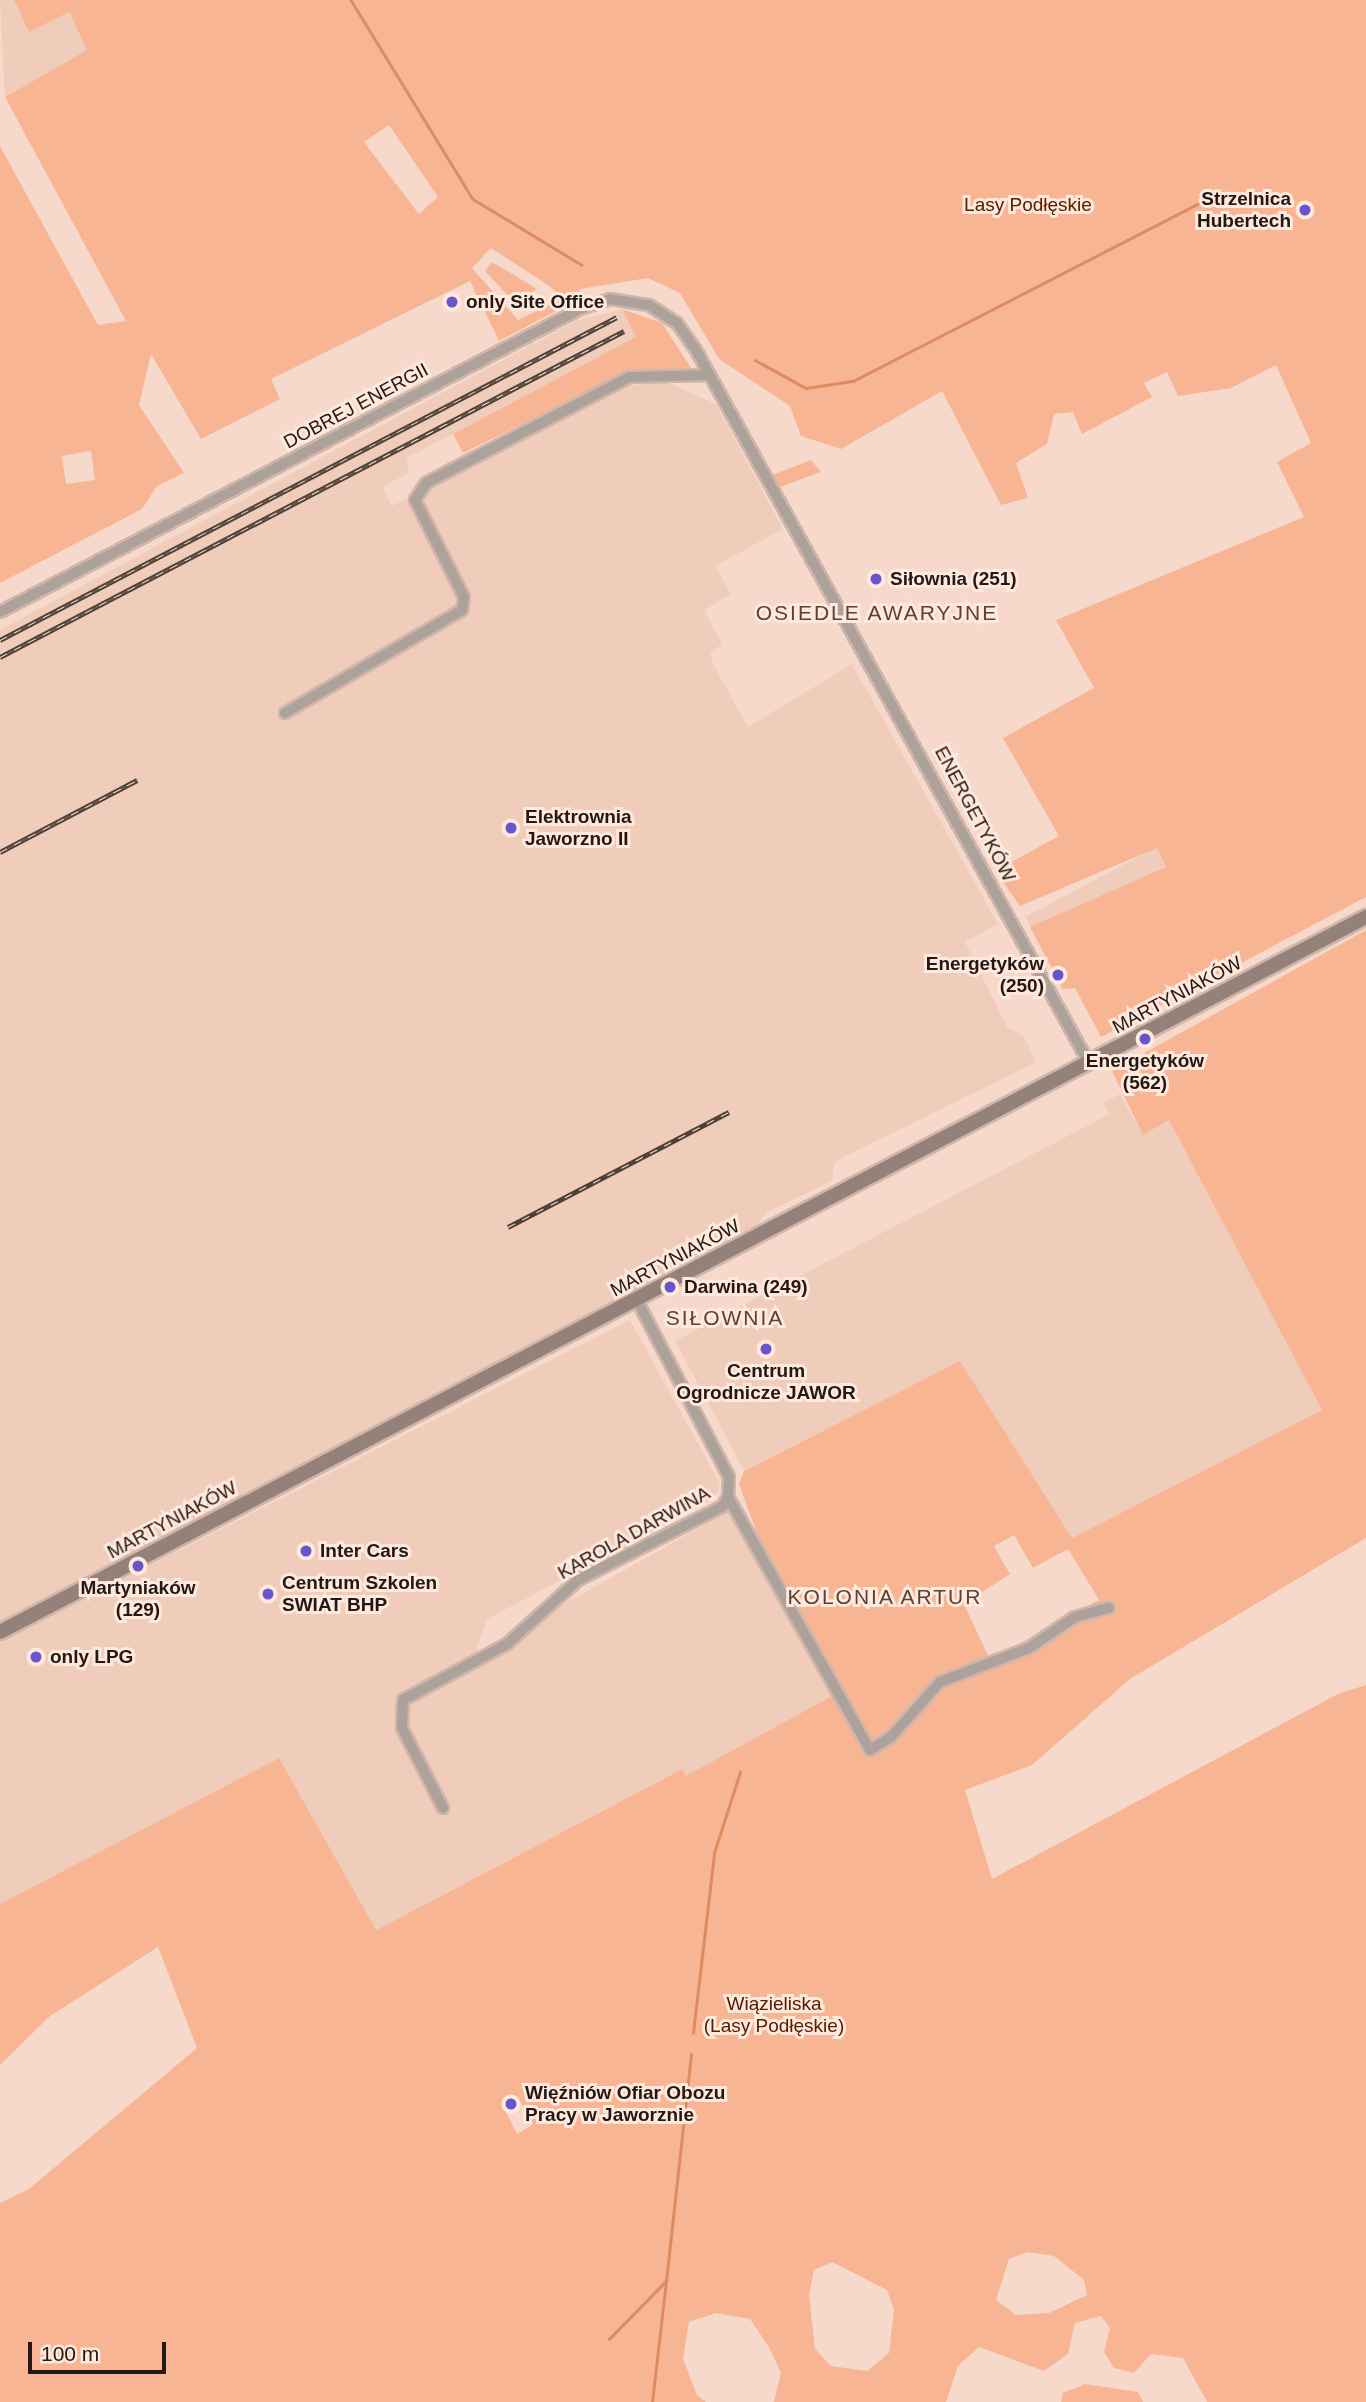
<!DOCTYPE html>
<html>
<head>
<meta charset="utf-8">
<style>
	body { margin:0 }
	#map { position:relative; width:1366px; height:2402px; overflow:hidden; background:#f6d9cb; font-family:Helvetica,sans-serif }
	div>[style] { position:absolute }
	[style*='--x'] { left:calc(var(--x)*1px); top:calc(var(--y)*1px); width:calc(var(--w)*1px); rotate:calc(var(--a)*1deg) }
	.built>* { inset:0; background:#f0ccbb; transform-origin:0 0 }
	.green>* { inset:0; background:#f8b594 }
	.stream>* { height:2.5px; margin:-1.25px; padding:0 1.25px; transform-origin:1.25px; border-radius:1.25px; background:#de8b60 }
	.roads { filter:drop-shadow(2px 0 #d0b6aa) drop-shadow(-2px 0 #d0b6aa) drop-shadow(0 2px #d0b6aa) drop-shadow(0 -2px #d0b6aa) }
	.street>* { height:10px; margin:-5px; padding:0 5px; transform-origin:5px; border-radius:5px; background:#ada19b }
	.secondary>* { height:14px; margin:-7px; padding:0 7px; transform-origin:7px; border-radius:7px; background:#94827a }
	.rail>* { height:5px; margin-top:-2.5px; transform-origin:0; background:repeating-linear-gradient(90deg,#ffe8dc 0 8px,#4f413a 0 16px); box-sizing:border-box; border-block:2px solid #4f413a }
	.dots>* { width:19px; height:19px; translate:-50% -50%; box-sizing:border-box; border:4px solid #ffe8dc; border-radius:50% }
	span { translate:-50% -50%; white-space:nowrap; text-align:center; line-height:1.15; -webkit-text-stroke:6px #ffe8dc; paint-order:stroke }
	.poi-label { font-size:19px; color:#231914; font-weight:700 }
	.right { translate:-100% -50%; text-align:right }
	.left { translate:0 -50%; text-align:left }
	.park-label { font-size:19px; color:#542000 }
	.street-label { font-size:19px; color:#231914 }
	.neighbourhood-label { font-size:21px; color:#594237; letter-spacing:2px }
	.scale { position:absolute; left:28px; top:2342px; width:138px; height:32px; box-sizing:border-box; border:4px solid #231914; border-top:0; padding-left:9px; font-size:21px; line-height:24px; white-space:nowrap; color:#231914; -webkit-text-stroke:5px #ffe8dc; paint-order:stroke }
</style>
</head>
<body>
<div id="map">
	<div class="built">
		<i style="clip-path:polygon(0 0,14px 0,29px 31px,68px 12px,88px 50px,5px 97px)"></i>
		<i style="clip-path:polygon(622px 309px,637px 337px,407px 458px,408px 473px,382px 487px,392px 506px,627px 386px,664px 381px,716px 404px,783px 529px,715px 566px,731px 594px,704px 610px,722px 644px,710px 653px,713px 664px,748px 727px,852px 664px,998px 924px,965px 942px,1007px 1027px,1024px 1037px,1036px 1062px,844px 1157px,834px 1163px,832px 1181px,769px 1211px,755px 1226px,0 1623px,0 630px,576px 321px)"></i>
		<i style="left:1157px;top:847px;width:21px;height:149px;rotate:62deg"></i>
		<i style="clip-path:polygon(1120px 1094px,1143px 1135px,1169px 1120px,1323px 1409px,1072px 1538px,960px 1361px,744px 1470px,675px 1341px,1110px 1114px,1103px 1103px)"></i>
		<i style="clip-path:polygon(630px 1320px,720px 1484px,714px 1499px,487px 1619px,475px 1654px,733px 1509px,834px 1695px,686px 1777px,681px 1769px,375px 1930px,279px 1758px,0 1904px,0 1642px)"></i>
	</div>
	<div class="green">
		<i style="clip-path:polygon(evenodd,14px 0,1366px 0,1366px 897px,1101px 1037px,1075px 988px,1063px 989px,1030px 927px,1166px 867px,1157px 848px,1020px 906px,995px 871px,1059px 836px,1003px 738px,1094px 688px,1056px 620px,1304px 517px,1277px 462px,1311px 443px,1276px 365px,1231px 388px,1178px 396px,1167px 372px,1144px 383px,1152px 397px,1082px 434px,1073px 412px,1054px 414px,1047px 444px,1016px 463px,1028px 498px,1001px 505px,942px 391px,841px 449px,801px 436px,790px 406px,719px 359px,680px 293px,648px 278px,580px 289px,577px 300px,499px 341px,470px 281px,271px 379px,280px 399px,201px 439px,151px 354px,139px 405px,184px 473px,157px 486px,142px 509px,0 583px,0 146px,98px 325px,126px 321px,5px 97px,87px 50px,69px 12px,29px 32px,14px 0,389px 125px,438px 197px,419px 214px,364px 142px,389px 125px,14px 0,491px 248px,548px 285px,563px 298px,518px 320px,472px 268px,491px 248px,14px 0,91px 451px,95px 480px,66px 484px,62px 456px,91px 451px)"></i>
		<i style="clip-path:polygon(492px 262px,537px 289px,514px 302px,485px 271px)"></i>
		<i style="clip-path:polygon(622px 309px,662px 323px,691px 368px,626px 373px,463px 453px,453px 434px,636px 337px)"></i>
		<i style="clip-path:polygon(811px 460px,821px 472px,780px 487px,772px 475px)"></i>
		<i style="clip-path:polygon(evenodd,1366px 930px,1366px 1538px,1130px 1679px,1032px 1765px,965px 1790px,992px 1879px,1338px 1694px,1366px 1685px,1366px 2402px,1207px 2402px,1183px 2358px,1151px 2354px,1134px 2373px,1114px 2368px,1104px 2352px,1110px 2328px,1101px 2316px,1075px 2323px,1068px 2354px,1044px 2371px,979px 2347px,958px 2366px,946px 2402px,774px 2402px,781px 2373px,769px 2347px,750px 2319px,716px 2313px,689px 2322px,683px 2359px,697px 2395px,706px 2402px,0 2402px,0 2203px,29px 2189px,197px 2048px,158px 1947px,50px 2016px,0 2065px,0 1904px,279px 1758px,376px 1930px,682px 1769px,686px 1776px,834px 1695px,775px 1582px,739px 1484px,744px 1471px,960px 1361px,1072px 1538px,1322px 1410px,1169px 1120px,1143px 1135px,1112px 1071px,1366px 930px,1014px 1535px,1033px 1568px,1068px 1549px,1099px 1600px,990px 1660px,964px 1604px,1010px 1574px,994px 1546px,1014px 1535px,1366px 930px,519px 2099px,532px 2125px,517px 2134px,504px 2108px,519px 2099px,1366px 930px,1027px 2252px,1054px 2256px,1084px 2280px,1087px 2295px,1049px 2313px,1016px 2315px,996px 2300px,1009px 2259px,1027px 2252px,1366px 930px,832px 2262px,887px 2290px,894px 2310px,889px 2353px,867px 2371px,831px 2366px,815px 2349px,809px 2295px,814px 2270px,832px 2262px)"></i>
		<i style="clip-path:polygon(1085px 2384px,1138px 2392px,1143px 2402px,1061px 2402px,1063px 2393px)"></i>
	</div>
	<div class="stream">
		<i style="--x:351;--y:0;--w:233;--a:58.5"></i>
		<i style="--x:473;--y:199;--w:127;--a:31.2"></i>
		<i style="--x:755;--y:360;--w:58;--a:28.8"></i>
		<i style="--x:806;--y:388;--w:48;--a:-8.5"></i>
		<i style="--x:853;--y:381;--w:411;--a:-27.2"></i>
		<i style="--x:693;--y:2033;--w:181;--a:-83.3"></i>
		<i style="--x:714;--y:1853;--w:85;--a:-72.2"></i>
		<i style="--x:609;--y:2339;--w:81;--a:-45.5"></i>
		<i style="--x:666;--y:2281;--w:228;--a:-83.7"></i>
		<i style="--x:652;--y:2402;--w:122;--a:-83.4"></i>
	</div>
	<div class="roads">
		<div class="street">
			<i style="--x:0;--y:612;--w:654;--a:-27.58"></i>
			<i style="--x:580;--y:309;--w:32;--a:-18"></i>
			<i style="--x:610;--y:299;--w:39;--a:9"></i>
			<i style="--x:649;--y:305;--w:33;--a:33"></i>
			<i style="--x:677;--y:323;--w:33;--a:55"></i>
			<i style="--x:696;--y:350;--w:814;--a:61.14"></i>
			<i style="--x:285;--y:713;--w:205;--a:-30.2"></i>
			<i style="--x:462;--y:610;--w:13;--a:-81"></i>
			<i style="--x:464;--y:597;--w:109;--a:-116.8"></i>
			<i style="--x:415;--y:500;--w:20;--a:-57"></i>
			<i style="--x:426;--y:483;--w:230;--a:-27.5"></i>
			<i style="--x:630;--y:377;--w:79;--a:-1.5"></i>
			<i style="--x:728;--y:1497;--w:290;--a:60.7"></i>
			<i style="--x:870;--y:1750;--w:25;--a:-32"></i>
			<i style="--x:891;--y:1737;--w:74;--a:-48.3"></i>
			<i style="--x:940;--y:1682;--w:95;--a:-20.9"></i>
			<i style="--x:1029;--y:1648;--w:55;--a:-34"></i>
			<i style="--x:1075;--y:1617;--w:35;--a:-15"></i>
			<i style="--x:443;--y:1808;--w:90;--a:-117.1"></i>
			<i style="--x:402;--y:1728;--w:28;--a:-88"></i>
			<i style="--x:403;--y:1700;--w:118;--a:-28.3"></i>
			<i style="--x:507;--y:1644;--w:96;--a:-42"></i>
			<i style="--x:578;--y:1580;--w:163;--a:-27"></i>
			<i style="--x:723;--y:1506;--w:10;--a:-61"></i>
			<i style="--x:728;--y:1497;--w:20;--a:-87"></i>
			<i style="--x:729;--y:1477;--w:199;--a:-117.5"></i>
		</div>
		<div class="secondary">
			<i style="--x:0;--y:1632;--w:1542;--a:-27.63"></i>
		</div>
	</div>
	<div class="rail">
		<i style="--x:0;--y:640;--w:696;--a:-27.63"></i>
		<i style="--x:0;--y:657;--w:704;--a:-27.58"></i>
		<i style="--x:0;--y:852;--w:155;--a:-27.7"></i>
		<i style="--x:508;--y:1227;--w:249;--a:-27.5"></i>
	</div>
	<div class="dots">
		<i style="left:1305px;top:210px;background:#6855ce"></i>
		<i style="left:452px;top:302px;background:#6855ce"></i>
		<i style="left:876px;top:579px;background:#6855ce"></i>
		<i style="left:511px;top:828px;background:#6855ce"></i>
		<i style="left:1058px;top:975px;background:#6855ce"></i>
		<i style="left:1145px;top:1039px;background:#6855ce"></i>
		<i style="left:670px;top:1287px;background:#6855ce"></i>
		<i style="left:766px;top:1349px;background:#6855ce"></i>
		<i style="left:306px;top:1551px;background:#6855ce"></i>
		<i style="left:138px;top:1566px;background:#6855ce"></i>
		<i style="left:268px;top:1594px;background:#6855ce"></i>
		<i style="left:36px;top:1657px;background:#6855ce"></i>
		<i style="left:511px;top:2104px;background:#6855ce"></i>
	</div>
	<div class="poi-label">
		<span class="right" style="left:1291px;top:210px">Strzelnica<br>Hubertech</span>
		<span class="left" style="left:466px;top:302px">only Site Office</span>
		<span class="left" style="left:890px;top:579px">Siłownia (251)</span>
		<span class="left" style="left:525px;top:828px">Elektrownia<br>Jaworzno II</span>
		<span class="right" style="left:1044px;top:975px">Energetyków<br>(250)</span>
		<span style="left:1145px;top:1072px">Energetyków<br>(562)</span>
		<span class="left" style="left:684px;top:1287px">Darwina (249)</span>
		<span style="left:766px;top:1382px">Centrum<br>Ogrodnicze JAWOR</span>
		<span class="left" style="left:320px;top:1551px">Inter Cars</span>
		<span class="left" style="left:282px;top:1594px">Centrum Szkolen<br>SWIAT BHP</span>
		<span style="left:138px;top:1599px">Martyniaków<br>(129)</span>
		<span class="left" style="left:50px;top:1657px">only LPG</span>
		<span class="left" style="left:525px;top:2104px">Więźniów Ofiar Obozu<br>Pracy w Jaworznie</span>
	</div>
	<div class="park-label">
		<span style="left:1028px;top:205px">Lasy Podłęskie</span>
		<span style="left:774px;top:2015px">Wiązieliska<br>(Lasy Podłęskie)</span>
	</div>
	<div class="street-label">
		<span style="left:356px;top:406px;rotate:-28deg">DOBREJ ENERGII</span>
		<span style="left:975px;top:814px;rotate:62deg">ENERGETYKÓW</span>
		<span style="left:1177px;top:995px;rotate:-28deg">MARTYNIAKÓW</span>
		<span style="left:675px;top:1258px;rotate:-28deg">MARTYNIAKÓW</span>
		<span style="left:172px;top:1520px;rotate:-28deg">MARTYNIAKÓW</span>
		<span style="left:634px;top:1533px;rotate:-29deg">KAROLA DARWINA</span>
	</div>
	<div class="neighbourhood-label">
		<span style="left:877px;top:613px">OSIEDLE AWARYJNE</span>
		<span style="left:725px;top:1318px">SIŁOWNIA</span>
		<span style="left:885px;top:1597px">KOLONIA ARTUR</span>
	</div>
	<div class="scale">100 m</div>
</div>
</body>
</html>
